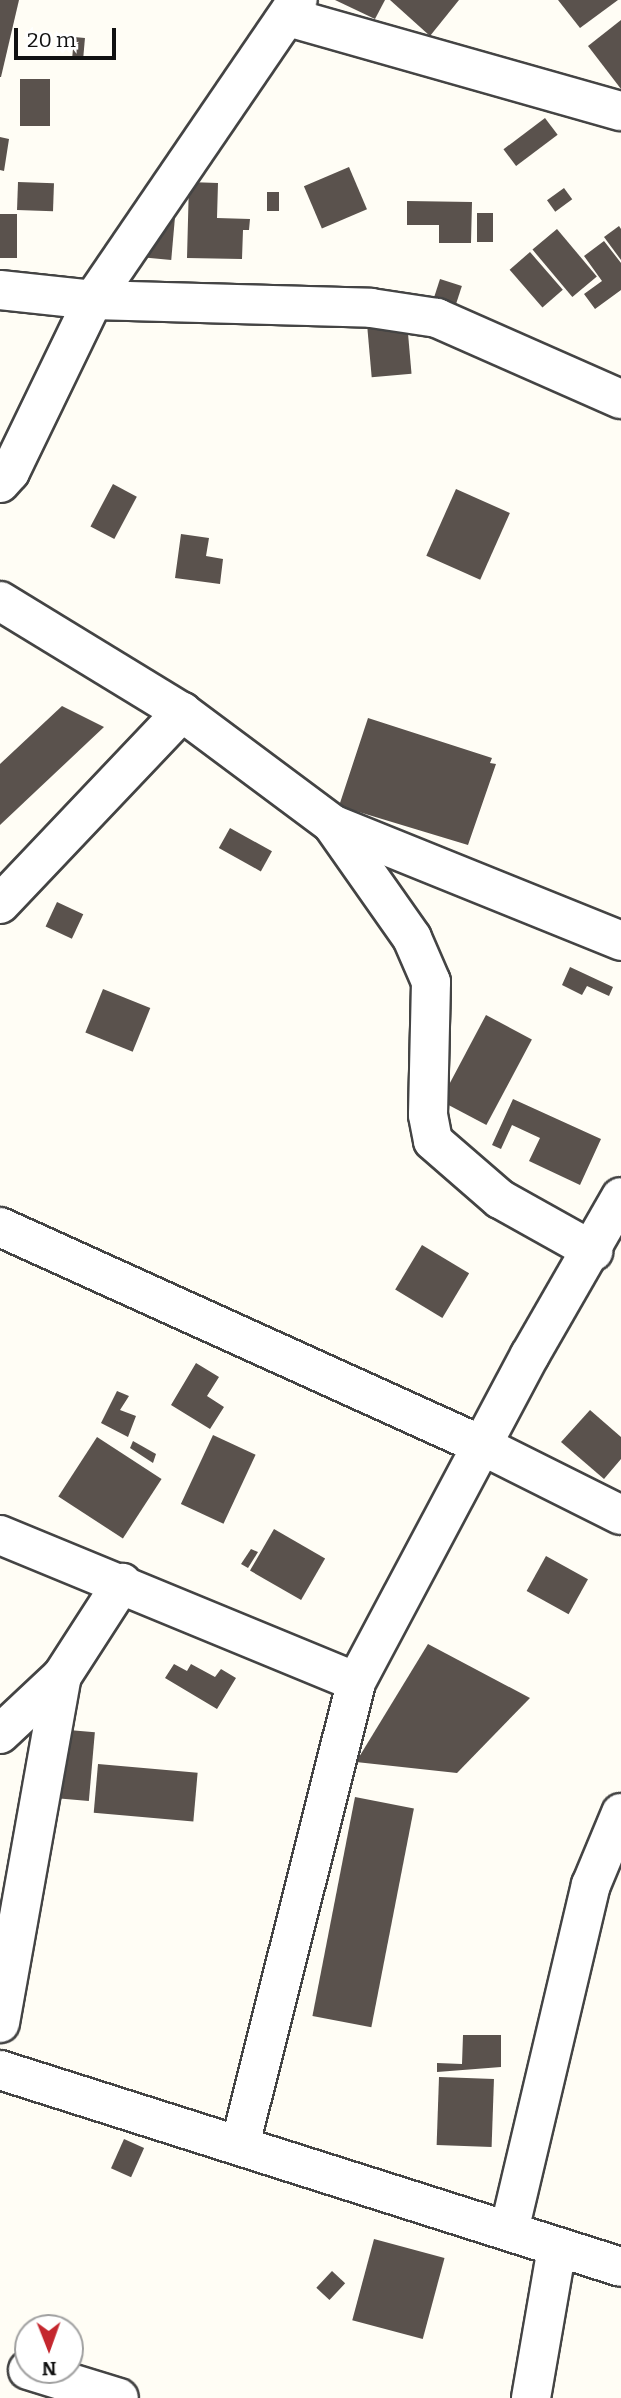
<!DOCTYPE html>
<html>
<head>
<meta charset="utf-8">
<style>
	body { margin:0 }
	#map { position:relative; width:621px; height:2398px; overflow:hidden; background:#fffdf5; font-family:Bitter,serif }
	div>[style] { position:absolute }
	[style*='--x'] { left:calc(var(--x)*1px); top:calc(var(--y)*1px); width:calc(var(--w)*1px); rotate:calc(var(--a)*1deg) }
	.building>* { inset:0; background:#5a524d; transform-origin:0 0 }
	.roads { filter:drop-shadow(2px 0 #444) drop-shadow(-2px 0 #444) drop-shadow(0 2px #444) drop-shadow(0 -2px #444) }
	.minor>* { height:38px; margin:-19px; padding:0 19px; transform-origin:19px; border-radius:19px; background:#fff }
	span { translate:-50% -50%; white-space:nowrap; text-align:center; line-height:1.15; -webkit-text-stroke:7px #fff; paint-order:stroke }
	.north { position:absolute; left:14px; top:2314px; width:70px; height:70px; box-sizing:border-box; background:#fff; border:2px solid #a0a0a0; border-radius:50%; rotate:179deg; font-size:19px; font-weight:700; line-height:28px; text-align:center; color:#111 }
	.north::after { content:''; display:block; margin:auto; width:24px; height:32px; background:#c4262e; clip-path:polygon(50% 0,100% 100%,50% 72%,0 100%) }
	.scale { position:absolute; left:14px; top:28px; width:102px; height:32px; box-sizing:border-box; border:4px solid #111; border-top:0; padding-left:9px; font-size:21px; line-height:24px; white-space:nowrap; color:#111; -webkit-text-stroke:5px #fff; paint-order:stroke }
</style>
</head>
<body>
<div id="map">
	<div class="building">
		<i style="clip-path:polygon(0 0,19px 0,1px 77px,0 77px)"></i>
		<i style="clip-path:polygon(335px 0,385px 0,375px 19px)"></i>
		<i style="clip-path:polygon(390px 0,459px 0,430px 36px)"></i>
		<i style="clip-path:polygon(558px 0,618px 0,580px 28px)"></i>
		<i style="clip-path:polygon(621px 20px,621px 89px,588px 46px)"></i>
		<i style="left:74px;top:37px;width:11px;height:20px;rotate:5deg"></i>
		<i style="left:20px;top:79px;width:30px;height:47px"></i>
		<i style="left:545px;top:118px;width:21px;height:52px;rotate:53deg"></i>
		<i style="clip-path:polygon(0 137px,9px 139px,4px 171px,0 170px)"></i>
		<i style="left:349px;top:167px;width:46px;height:49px;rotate:67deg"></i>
		<i style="left:18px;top:182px;width:36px;height:28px;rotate:2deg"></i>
		<i style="clip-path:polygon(189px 182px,218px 183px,217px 218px,250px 219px,249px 230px,243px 230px,242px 259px,187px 258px)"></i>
		<i style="left:564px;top:188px;width:14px;height:21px;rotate:54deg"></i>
		<i style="left:267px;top:192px;width:12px;height:19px"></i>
		<i style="clip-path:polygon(407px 201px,472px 202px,471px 243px,439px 243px,439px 225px,407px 225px)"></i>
		<i style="left:477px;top:213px;width:16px;height:29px"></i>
		<i style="left:0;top:214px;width:17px;height:44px"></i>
		<i style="left:151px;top:216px;width:24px;height:42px;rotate:5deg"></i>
		<i style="clip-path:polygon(619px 226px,621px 229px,621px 260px,604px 237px)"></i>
		<i style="left:557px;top:229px;width:62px;height:32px;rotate:50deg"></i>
		<i style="clip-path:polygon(604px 241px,621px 263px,621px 290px,595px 309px,584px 294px,602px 281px,584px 256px)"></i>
		<i style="left:530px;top:252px;width:50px;height:27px;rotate:49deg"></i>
		<i style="left:440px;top:279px;width:23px;height:28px;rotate:18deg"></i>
		<i style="left:407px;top:322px;width:52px;height:40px;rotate:85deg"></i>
		<i style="left:113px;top:484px;width:27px;height:48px;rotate:28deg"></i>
		<i style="left:456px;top:489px;width:59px;height:73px;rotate:24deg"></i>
		<i style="clip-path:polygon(181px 534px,209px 538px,206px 556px,223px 559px,220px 584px,175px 578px)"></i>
		<i style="clip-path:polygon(62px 706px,104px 727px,0 825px,0 764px)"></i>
		<i style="clip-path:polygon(368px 718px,492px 758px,490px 763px,496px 764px,468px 845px,339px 806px)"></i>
		<i style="left:230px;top:828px;width:48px;height:23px;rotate:29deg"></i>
		<i style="left:57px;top:902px;width:29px;height:27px;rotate:25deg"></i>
		<i style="clip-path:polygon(570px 967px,613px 987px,609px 996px,587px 986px,582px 995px,562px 985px)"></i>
		<i style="left:103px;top:989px;width:51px;height:47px;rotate:22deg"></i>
		<i style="left:486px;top:1015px;width:52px;height:97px;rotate:28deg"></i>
		<i style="clip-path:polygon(513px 1099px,601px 1139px,580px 1185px,529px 1161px,540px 1138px,512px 1125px,501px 1149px,492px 1145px)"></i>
		<i style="left:422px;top:1245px;width:55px;height:52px;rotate:31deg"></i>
		<i style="clip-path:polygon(196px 1363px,219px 1377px,207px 1396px,224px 1407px,210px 1429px,171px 1405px)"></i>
		<i style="clip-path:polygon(117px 1391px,129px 1396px,120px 1410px,136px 1416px,128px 1437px,101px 1423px)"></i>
		<i style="clip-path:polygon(590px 1410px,621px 1437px,621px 1459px,604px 1479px,561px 1442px)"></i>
		<i style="left:213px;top:1435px;width:47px;height:76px;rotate:25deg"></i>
		<i style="left:97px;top:1437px;width:77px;height:71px;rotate:33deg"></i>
		<i style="clip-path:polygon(133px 1441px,156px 1454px,153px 1463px,130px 1448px)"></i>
		<i style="left:274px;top:1529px;width:59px;height:48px;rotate:30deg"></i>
		<i style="clip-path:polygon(251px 1549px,258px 1552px,248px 1568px,241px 1564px)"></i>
		<i style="left:546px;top:1556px;width:48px;height:40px;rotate:29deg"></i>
		<i style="clip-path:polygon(428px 1644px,530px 1698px,457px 1773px,356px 1762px)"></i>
		<i style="clip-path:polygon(174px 1664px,187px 1671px,191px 1664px,215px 1677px,221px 1669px,236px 1678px,217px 1709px,165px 1678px)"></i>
		<i style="left:57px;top:1729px;width:38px;height:69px;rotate:5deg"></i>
		<i style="left:98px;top:1764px;width:100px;height:49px;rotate:5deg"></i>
		<i style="left:355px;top:1797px;width:60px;height:223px;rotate:11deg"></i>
		<i style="clip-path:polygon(463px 2035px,501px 2035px,501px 2067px,437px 2072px,437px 2063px,462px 2064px)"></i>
		<i style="left:439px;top:2077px;width:55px;height:68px;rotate:2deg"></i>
		<i style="left:124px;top:2139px;width:22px;height:32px;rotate:24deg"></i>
		<i style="left:374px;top:2239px;width:73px;height:84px;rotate:15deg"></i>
		<i style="left:332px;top:2271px;width:18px;height:23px;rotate:43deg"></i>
	</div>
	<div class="roads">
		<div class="minor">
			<i style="--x:288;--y:17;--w:346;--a:15.8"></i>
			<i style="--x:0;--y:290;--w:94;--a:6.1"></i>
			<i style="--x:93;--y:300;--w:278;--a:1.6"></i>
			<i style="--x:371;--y:308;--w:67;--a:8.6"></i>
			<i style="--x:437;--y:318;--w:201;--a:23.8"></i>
			<i style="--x:0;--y:483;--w:15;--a:-48"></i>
			<i style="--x:10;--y:472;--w:191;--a:-64.2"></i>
			<i style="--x:93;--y:300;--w:363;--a:-55.7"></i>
			<i style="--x:0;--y:601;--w:213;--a:31.4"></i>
			<i style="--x:182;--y:712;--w:187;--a:36.7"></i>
			<i style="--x:332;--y:824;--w:312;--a:22"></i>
			<i style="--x:332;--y:824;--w:139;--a:54.9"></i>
			<i style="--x:412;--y:938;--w:48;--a:66.6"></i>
			<i style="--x:431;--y:982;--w:133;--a:91.3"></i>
			<i style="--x:428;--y:1115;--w:26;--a:79"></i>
			<i style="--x:433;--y:1141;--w:89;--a:40.9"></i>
			<i style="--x:500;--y:1199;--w:107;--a:29.2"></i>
			<i style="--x:0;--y:904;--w:265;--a:-46.5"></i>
			<i style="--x:0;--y:1227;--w:530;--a:24.39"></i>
			<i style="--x:483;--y:1446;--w:154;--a:26.6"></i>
			<i style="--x:0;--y:1535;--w:385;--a:22.4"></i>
			<i style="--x:0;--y:1734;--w:85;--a:-43.1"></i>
			<i style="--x:62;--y:1676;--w:111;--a:-57.2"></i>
			<i style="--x:0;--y:2023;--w:352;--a:-79.9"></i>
			<i style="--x:0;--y:2070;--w:651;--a:17.6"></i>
			<i style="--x:240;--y:2145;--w:477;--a:-75.9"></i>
			<i style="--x:356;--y:1682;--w:370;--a:-62"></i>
			<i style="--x:530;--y:1355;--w:182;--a:-60.1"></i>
			<i style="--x:509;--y:2231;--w:356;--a:-76.7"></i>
			<i style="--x:591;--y:1885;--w:78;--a:-67.4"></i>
			<i style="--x:28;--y:2370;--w:95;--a:17.1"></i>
			<i style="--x:531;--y:2398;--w:152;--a:-80.2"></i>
		</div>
	</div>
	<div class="north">N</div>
	<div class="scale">20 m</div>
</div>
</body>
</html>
